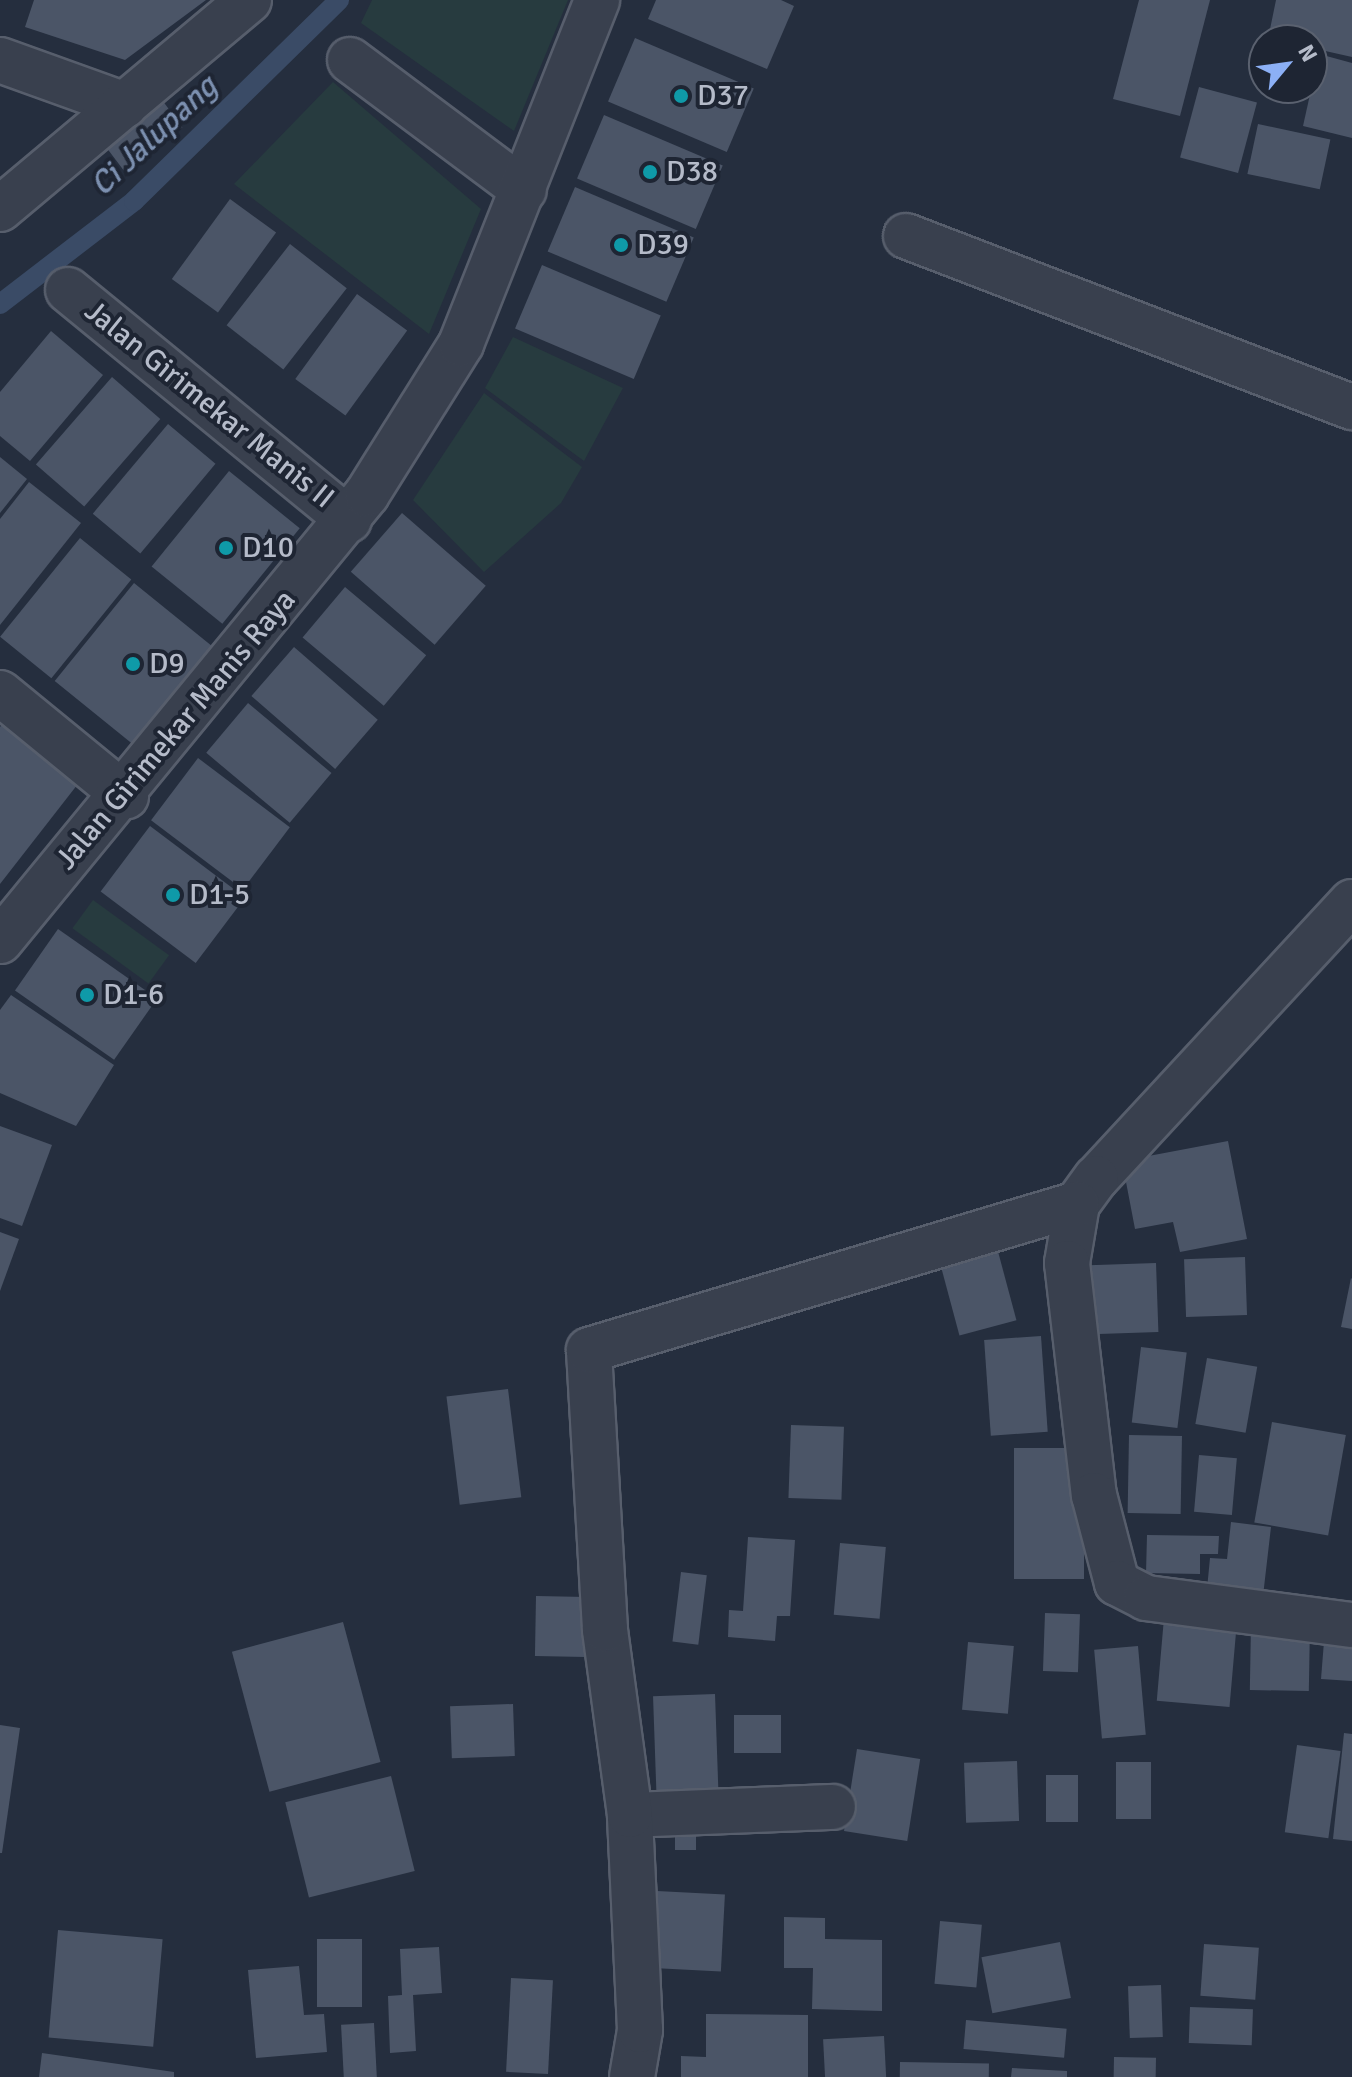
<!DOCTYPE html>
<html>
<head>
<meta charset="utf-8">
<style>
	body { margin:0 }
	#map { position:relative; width:1352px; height:2077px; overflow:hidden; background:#252e3e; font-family:Signika,sans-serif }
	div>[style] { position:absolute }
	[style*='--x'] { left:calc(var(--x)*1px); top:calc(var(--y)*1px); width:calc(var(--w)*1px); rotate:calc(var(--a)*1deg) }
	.green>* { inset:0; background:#273b3f; transform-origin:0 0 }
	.stream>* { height:20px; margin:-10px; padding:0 10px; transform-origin:10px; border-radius:10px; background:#3a4b66 }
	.building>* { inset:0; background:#4b5567; transform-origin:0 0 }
	.roads { filter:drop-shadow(2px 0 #575e6c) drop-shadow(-2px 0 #575e6c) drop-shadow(0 2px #575e6c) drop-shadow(0 -2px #575e6c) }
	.minor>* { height:44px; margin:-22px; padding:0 22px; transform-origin:22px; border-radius:22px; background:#39404e }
	.dots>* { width:22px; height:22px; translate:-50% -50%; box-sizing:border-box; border:4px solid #1e2533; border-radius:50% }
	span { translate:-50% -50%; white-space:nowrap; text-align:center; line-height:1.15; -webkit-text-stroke:8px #1e2533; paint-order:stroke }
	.poi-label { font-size:30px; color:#b5bbc9 }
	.left { translate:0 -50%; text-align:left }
	.street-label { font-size:30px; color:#b5bbc9 }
	.water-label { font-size:32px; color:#7c90b0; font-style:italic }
	.north { position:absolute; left:1248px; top:24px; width:80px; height:80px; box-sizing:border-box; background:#1e2533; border:2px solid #5a616f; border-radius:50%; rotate:61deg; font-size:22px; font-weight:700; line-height:32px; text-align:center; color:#b5bbc9 }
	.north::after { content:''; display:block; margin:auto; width:28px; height:36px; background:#8cb0f6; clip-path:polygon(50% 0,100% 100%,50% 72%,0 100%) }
</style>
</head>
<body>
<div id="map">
	<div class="green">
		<i style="clip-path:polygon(372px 0,568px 0,514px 131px,361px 23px)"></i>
		<i style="clip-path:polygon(333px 82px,481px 209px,429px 334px,234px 184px)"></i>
		<i style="clip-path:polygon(513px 337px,623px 388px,584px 461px,485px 388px)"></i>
		<i style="clip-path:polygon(484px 393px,582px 467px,561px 503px,484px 572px,413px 500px)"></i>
		<i style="left:93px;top:900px;width:94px;height:35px;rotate:36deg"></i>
	</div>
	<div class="stream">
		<i style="--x:0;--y:304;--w:169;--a:-37.5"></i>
		<i style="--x:134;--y:201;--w:287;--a:-44.4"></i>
	</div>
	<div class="building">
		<i style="clip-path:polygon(34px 0,206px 0,125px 60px,25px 27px)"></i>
		<i style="clip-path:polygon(656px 0,781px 0,794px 6px,767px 69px,648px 19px)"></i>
		<i style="clip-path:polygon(1139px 0,1210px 0,1180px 116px,1113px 99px)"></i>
		<i style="clip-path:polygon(1276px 0,1352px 0,1352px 57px,1312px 48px,1312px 40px,1268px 39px)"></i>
		<i style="left:635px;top:38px;width:129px;height:69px;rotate:23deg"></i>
		<i style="clip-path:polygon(1319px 54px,1352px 63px,1352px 138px,1303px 126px)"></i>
		<i style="left:1199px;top:87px;width:60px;height:73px;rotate:15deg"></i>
		<i style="left:159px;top:96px;width:39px;height:73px;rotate:53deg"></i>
		<i style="left:604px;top:115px;width:129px;height:69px;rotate:23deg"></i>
		<i style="left:1258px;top:124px;width:74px;height:51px;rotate:12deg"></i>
		<i style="left:575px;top:187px;width:129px;height:70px;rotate:23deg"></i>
		<i style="left:230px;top:199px;width:57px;height:99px;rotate:36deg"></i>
		<i style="left:290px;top:244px;width:72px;height:103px;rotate:38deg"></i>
		<i style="left:542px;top:265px;width:129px;height:69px;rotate:23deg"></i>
		<i style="left:357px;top:294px;width:62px;height:105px;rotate:36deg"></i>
		<i style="clip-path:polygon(51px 331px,103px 375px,30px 461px,0 436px,0 392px)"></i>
		<i style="left:112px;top:377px;width:64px;height:116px;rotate:41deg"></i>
		<i style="left:168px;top:424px;width:62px;height:117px;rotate:40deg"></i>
		<i style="clip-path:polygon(0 457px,27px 479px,0 513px)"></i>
		<i style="left:229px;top:471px;width:91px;height:123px;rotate:39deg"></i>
		<i style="clip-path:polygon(29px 482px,81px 523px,0 625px,0 519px)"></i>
		<i style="left:402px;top:513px;width:111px;height:78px;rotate:41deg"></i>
		<i style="left:80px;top:538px;width:66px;height:127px;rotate:39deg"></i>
		<i style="left:134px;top:583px;width:101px;height:126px;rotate:39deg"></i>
		<i style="left:345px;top:587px;width:106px;height:66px;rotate:40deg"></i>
		<i style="left:294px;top:647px;width:111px;height:65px;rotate:41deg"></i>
		<i style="left:248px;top:703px;width:109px;height:65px;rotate:40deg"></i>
		<i style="clip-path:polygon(6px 720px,81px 780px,0 884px,0 727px)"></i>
		<i style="left:198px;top:758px;width:115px;height:78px;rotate:37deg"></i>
		<i style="left:150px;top:826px;width:119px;height:82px;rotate:37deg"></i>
		<i style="left:58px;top:929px;width:121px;height:75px;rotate:35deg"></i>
		<i style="clip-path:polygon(11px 995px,114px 1065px,76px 1126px,0 1093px,0 1010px)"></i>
		<i style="clip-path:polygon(0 1126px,52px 1145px,22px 1226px,0 1218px)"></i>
		<i style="clip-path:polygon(1228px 1141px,1247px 1239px,1180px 1252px,1173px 1222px,1135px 1229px,1122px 1161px)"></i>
		<i style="clip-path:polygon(0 1232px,19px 1239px,0 1291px)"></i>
		<i style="left:996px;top:1244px;width:79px;height:59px;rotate:75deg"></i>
		<i style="left:1245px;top:1257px;width:58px;height:61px;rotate:88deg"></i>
		<i style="left:1156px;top:1263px;width:69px;height:82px;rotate:88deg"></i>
		<i style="clip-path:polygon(1351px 1278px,1352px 1279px,1352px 1329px,1341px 1327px)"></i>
		<i style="left:1041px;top:1336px;width:96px;height:57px;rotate:86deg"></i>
		<i style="left:1141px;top:1347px;width:46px;height:76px;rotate:7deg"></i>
		<i style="left:1207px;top:1358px;width:51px;height:67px;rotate:10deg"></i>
		<i style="left:508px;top:1389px;width:109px;height:62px;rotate:83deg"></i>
		<i style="left:1272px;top:1422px;width:75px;height:102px;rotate:10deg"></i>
		<i style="left:791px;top:1425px;width:53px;height:73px;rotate:2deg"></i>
		<i style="left:1129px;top:1435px;width:53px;height:78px;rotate:1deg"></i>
		<i style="left:1014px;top:1448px;width:70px;height:131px"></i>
		<i style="left:1199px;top:1455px;width:38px;height:57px;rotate:5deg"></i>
		<i style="clip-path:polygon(1231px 1522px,1271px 1527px,1263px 1596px,1207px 1589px,1210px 1558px,1227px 1559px)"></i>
		<i style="clip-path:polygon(1147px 1535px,1219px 1536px,1218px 1554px,1200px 1554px,1200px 1574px,1146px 1573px)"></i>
		<i style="clip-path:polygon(748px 1537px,795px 1540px,790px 1616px,777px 1616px,775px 1641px,728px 1637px,729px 1610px,743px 1611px)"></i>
		<i style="left:840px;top:1543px;width:46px;height:72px;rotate:5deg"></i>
		<i style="left:681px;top:1572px;width:26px;height:70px;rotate:7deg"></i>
		<i style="left:536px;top:1596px;width:51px;height:60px;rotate:1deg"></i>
		<i style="left:1045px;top:1613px;width:35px;height:58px;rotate:2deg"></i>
		<i style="left:1164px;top:1618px;width:73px;height:83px;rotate:5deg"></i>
		<i style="left:343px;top:1622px;width:145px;height:115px;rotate:75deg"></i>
		<i style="left:1251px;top:1623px;width:59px;height:67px;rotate:1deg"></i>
		<i style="clip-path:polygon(1325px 1629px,1352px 1632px,1352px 1681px,1321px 1679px)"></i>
		<i style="left:968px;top:1642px;width:46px;height:68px;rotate:5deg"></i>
		<i style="left:1138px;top:1646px;width:89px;height:44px;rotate:85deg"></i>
		<i style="left:715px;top:1694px;width:95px;height:62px;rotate:88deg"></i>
		<i style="left:513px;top:1704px;width:52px;height:63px;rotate:88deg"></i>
		<i style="left:734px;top:1715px;width:47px;height:38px"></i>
		<i style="clip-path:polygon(0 1725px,20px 1728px,2px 1853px,0 1853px)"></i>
		<i style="clip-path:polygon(1344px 1733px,1352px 1734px,1352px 1841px,1333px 1839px)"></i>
		<i style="left:1297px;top:1745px;width:44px;height:88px;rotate:8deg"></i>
		<i style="left:857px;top:1749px;width:64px;height:83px;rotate:9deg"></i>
		<i style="left:1017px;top:1761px;width:60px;height:53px;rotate:88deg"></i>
		<i style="left:1116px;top:1762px;width:35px;height:57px"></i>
		<i style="left:1046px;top:1775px;width:32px;height:47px"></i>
		<i style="left:391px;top:1776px;width:98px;height:109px;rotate:76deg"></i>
		<i style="left:675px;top:1822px;width:21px;height:28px"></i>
		<i style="left:657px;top:1891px;width:68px;height:77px;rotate:3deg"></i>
		<i style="clip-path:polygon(784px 1917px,825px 1918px,825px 1939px,882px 1940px,882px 2011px,812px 2009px,813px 1968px,784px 1968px)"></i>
		<i style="left:940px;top:1921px;width:42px;height:63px;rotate:5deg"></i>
		<i style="left:58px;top:1930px;width:105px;height:108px;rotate:5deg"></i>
		<i style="left:317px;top:1939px;width:45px;height:68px"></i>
		<i style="left:1060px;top:1942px;width:57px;height:80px;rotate:79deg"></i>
		<i style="left:1204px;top:1944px;width:55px;height:52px;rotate:4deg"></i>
		<i style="clip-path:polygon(439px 1947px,442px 1993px,413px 1995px,416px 2051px,390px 2053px,388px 1996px,402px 1995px,400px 1949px)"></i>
		<i style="clip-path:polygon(299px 1966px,304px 2015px,324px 2014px,327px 2052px,256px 2058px,248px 1970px)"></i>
		<i style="left:511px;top:1978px;width:42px;height:94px;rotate:3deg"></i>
		<i style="left:1161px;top:1985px;width:52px;height:33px;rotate:88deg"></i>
		<i style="left:1190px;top:2007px;width:63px;height:36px;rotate:2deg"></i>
		<i style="clip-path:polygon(706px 2014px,808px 2015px,808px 2077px,681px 2077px,681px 2056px,706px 2057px)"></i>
		<i style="left:966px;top:2020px;width:101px;height:29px;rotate:5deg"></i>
		<i style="left:374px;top:2023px;width:54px;height:33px;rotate:87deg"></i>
		<i style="left:884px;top:2036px;width:41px;height:61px;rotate:87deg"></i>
		<i style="clip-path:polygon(42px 2053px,174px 2072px,174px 2077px,39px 2077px)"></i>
		<i style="left:1114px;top:2057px;width:42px;height:20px;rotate:1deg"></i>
		<i style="left:900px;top:2062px;width:89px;height:15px;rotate:1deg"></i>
		<i style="clip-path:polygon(1012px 2068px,1067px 2071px,1067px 2077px,1011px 2077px)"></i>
	</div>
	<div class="roads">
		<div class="minor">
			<i style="--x:0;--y:60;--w:133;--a:19.8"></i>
			<i style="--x:350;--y:60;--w:217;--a:36.8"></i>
			<i style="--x:0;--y:209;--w:325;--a:-40"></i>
			<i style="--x:906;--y:236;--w:478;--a:21"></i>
			<i style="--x:68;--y:290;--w:363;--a:39.3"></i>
			<i style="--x:0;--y:693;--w:163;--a:39.3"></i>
			<i style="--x:1352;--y:902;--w:376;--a:132.8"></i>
			<i style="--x:1096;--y:1178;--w:32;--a:126"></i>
			<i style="--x:1077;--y:1204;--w:60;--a:99.6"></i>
			<i style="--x:1067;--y:1263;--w:234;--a:83.4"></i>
			<i style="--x:1094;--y:1495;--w:91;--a:75.4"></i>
			<i style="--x:1117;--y:1583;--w:33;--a:27"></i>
			<i style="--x:1146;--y:1598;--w:208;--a:7.5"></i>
			<i style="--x:0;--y:941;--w:578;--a:-50.61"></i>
			<i style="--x:367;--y:494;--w:177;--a:-57.9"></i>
			<i style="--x:461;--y:344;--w:370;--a:-68.4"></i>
			<i style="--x:630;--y:1815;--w:203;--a:-2.3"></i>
			<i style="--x:632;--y:2077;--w:48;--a:-80.3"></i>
			<i style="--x:640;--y:2030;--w:215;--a:-92.7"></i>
			<i style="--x:630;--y:1815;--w:188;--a:-97.7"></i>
			<i style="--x:605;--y:1629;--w:279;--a:-93.3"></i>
			<i style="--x:589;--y:1350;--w:509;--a:-16.66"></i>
		</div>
	</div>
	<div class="dots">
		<i style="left:681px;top:96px;background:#0f9aa8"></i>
		<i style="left:650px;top:172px;background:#0f9aa8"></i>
		<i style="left:621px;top:245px;background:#0f9aa8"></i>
		<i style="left:226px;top:548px;background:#0f9aa8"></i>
		<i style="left:133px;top:664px;background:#0f9aa8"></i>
		<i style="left:173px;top:895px;background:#0f9aa8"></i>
		<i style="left:87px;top:995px;background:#0f9aa8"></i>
	</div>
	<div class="poi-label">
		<span class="left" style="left:697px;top:96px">D37</span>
		<span class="left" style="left:666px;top:172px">D38</span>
		<span class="left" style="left:637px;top:245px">D39</span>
		<span class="left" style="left:242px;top:548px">D10</span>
		<span class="left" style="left:149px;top:664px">D9</span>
		<span class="left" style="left:189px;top:895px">D1-5</span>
		<span class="left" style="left:103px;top:995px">D1-6</span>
	</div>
	<div class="street-label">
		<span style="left:209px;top:405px;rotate:39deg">Jalan Girimekar Manis II</span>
		<span style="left:176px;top:730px;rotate:-50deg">Jalan Girimekar Manis Raya</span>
	</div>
	<div class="water-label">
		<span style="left:154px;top:136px;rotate:-43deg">Ci Jalupang</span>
	</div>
	<div class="north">N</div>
</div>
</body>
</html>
